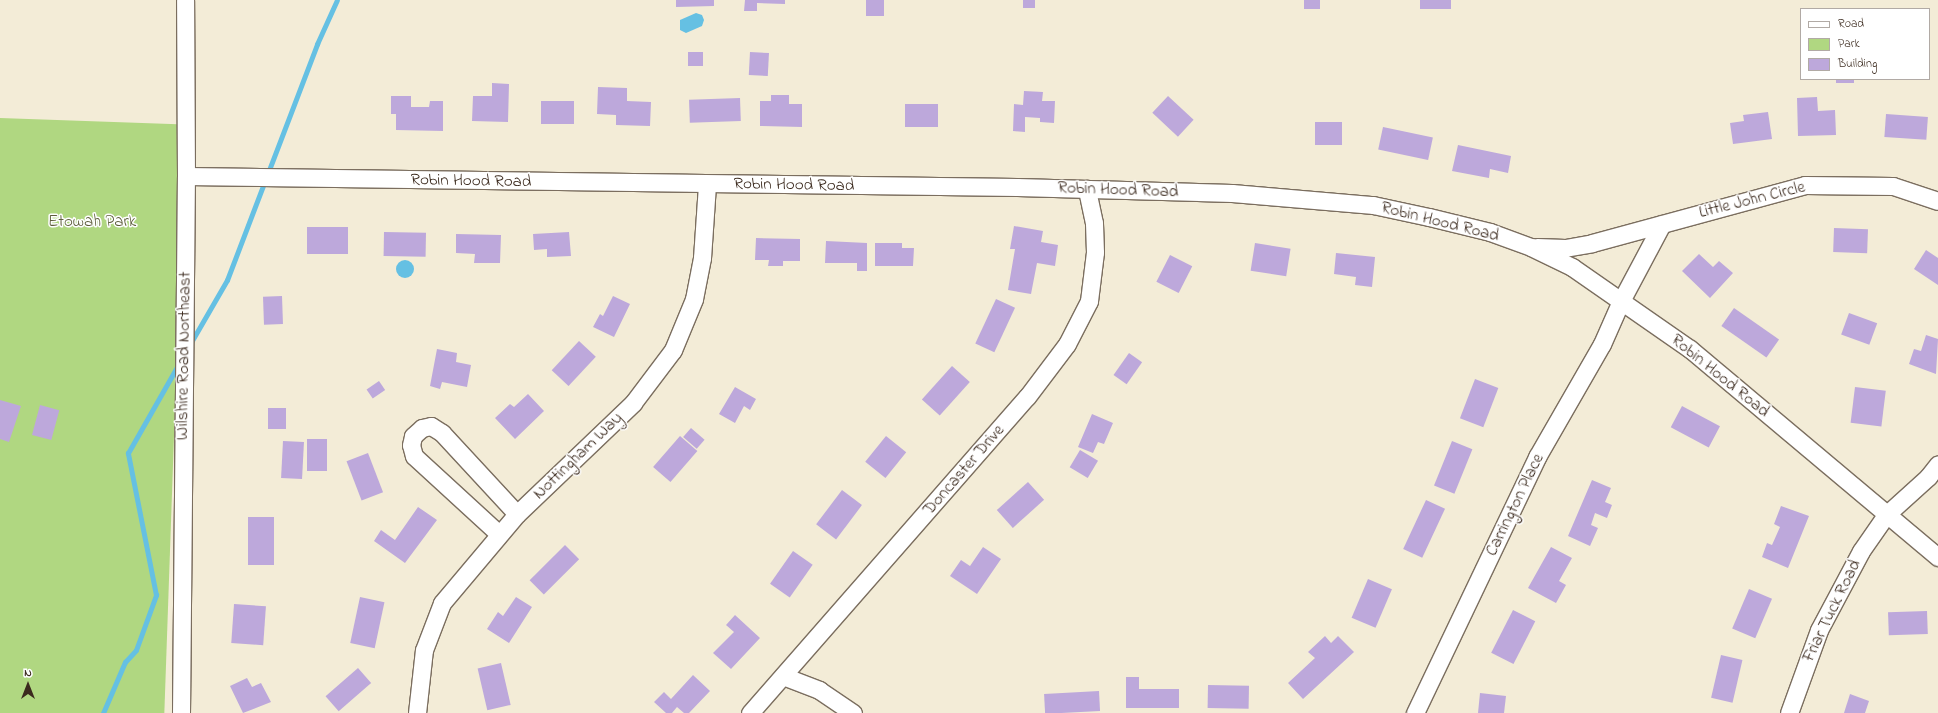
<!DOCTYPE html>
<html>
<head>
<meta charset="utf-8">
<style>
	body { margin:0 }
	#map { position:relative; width:1938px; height:713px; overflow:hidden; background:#f3ecd7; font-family:"Indie Flower",sans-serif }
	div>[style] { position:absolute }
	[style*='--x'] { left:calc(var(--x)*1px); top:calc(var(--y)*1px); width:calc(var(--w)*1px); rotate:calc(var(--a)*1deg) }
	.green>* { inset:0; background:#b0d781; transform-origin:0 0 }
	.water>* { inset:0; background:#65c0e3 }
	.round { border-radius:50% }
	.stream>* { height:5px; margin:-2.5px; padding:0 2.5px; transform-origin:2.5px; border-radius:2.5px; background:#65c0e3 }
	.building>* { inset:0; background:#bda8db; transform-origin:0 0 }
	.roads { filter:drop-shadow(1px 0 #7b6e5f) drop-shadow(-1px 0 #7b6e5f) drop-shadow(0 1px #7b6e5f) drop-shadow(0 -1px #7b6e5f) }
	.minor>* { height:17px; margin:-8.5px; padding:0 8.5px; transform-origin:8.5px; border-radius:8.5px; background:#fff }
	span { translate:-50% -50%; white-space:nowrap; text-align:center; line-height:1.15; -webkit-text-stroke:3px #fff; paint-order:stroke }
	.street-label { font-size:17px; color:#3b2a1e }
	.park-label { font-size:17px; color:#5e5e3c }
	.legend { position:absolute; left:1800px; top:8px; width:130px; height:72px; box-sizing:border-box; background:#fff; border:1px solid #b1aaa5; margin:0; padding:5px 7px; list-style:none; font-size:12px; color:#3b2a1e }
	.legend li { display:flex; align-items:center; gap:8px; height:20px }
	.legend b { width:20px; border:1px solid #b1aaa5 }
	.north { position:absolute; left:8px; top:665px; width:40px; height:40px; -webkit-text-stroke:3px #fff; paint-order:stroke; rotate:0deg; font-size:11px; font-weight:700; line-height:16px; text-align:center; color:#3b2a1e }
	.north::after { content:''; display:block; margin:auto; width:14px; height:18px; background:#3b2a1e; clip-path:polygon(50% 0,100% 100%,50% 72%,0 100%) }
</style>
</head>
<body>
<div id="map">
	<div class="green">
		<i style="left:0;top:118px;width:185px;height:595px;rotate:2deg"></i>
	</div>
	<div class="water">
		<i style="clip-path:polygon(696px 13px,702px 15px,704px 20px,702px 26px,686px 33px,680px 30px,680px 20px)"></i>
		<i class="round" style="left:396px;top:260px;width:18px;height:18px"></i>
	</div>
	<div class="stream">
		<i style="--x:190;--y:344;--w:74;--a:-60"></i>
		<i style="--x:227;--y:280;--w:253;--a:-69.1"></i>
		<i style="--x:317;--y:44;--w:48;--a:-65.6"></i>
		<i style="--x:103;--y:713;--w:56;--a:-66.7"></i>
		<i style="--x:125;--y:662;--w:16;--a:-47"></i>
		<i style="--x:136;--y:650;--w:59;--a:-70"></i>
		<i style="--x:156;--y:595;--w:145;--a:-101.2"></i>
		<i style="--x:128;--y:453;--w:101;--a:-60.4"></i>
	</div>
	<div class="building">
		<i style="clip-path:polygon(676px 0,714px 0,714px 6px,676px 7px)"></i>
		<i style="clip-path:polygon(745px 0,785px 0,785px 4px,757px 3px,757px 11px,744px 11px)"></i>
		<i style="left:866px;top:0;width:18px;height:16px"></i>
		<i style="left:1023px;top:0;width:12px;height:8px"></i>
		<i style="left:1304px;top:0;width:16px;height:9px"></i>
		<i style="left:1420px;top:0;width:31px;height:9px"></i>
		<i style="left:688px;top:52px;width:15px;height:14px"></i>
		<i style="left:750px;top:52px;width:19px;height:23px;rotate:3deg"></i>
		<i style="left:1836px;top:79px;width:18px;height:4px"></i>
		<i style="clip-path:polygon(492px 83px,509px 84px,508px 122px,472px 121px,473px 96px,492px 96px)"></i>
		<i style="clip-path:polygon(598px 87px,627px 88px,627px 101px,651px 102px,650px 126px,616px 125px,616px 115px,597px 114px)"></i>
		<i style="clip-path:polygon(1024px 91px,1043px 92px,1042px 101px,1055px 101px,1054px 123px,1040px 122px,1040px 118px,1025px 117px,1025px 132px,1013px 131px,1014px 104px,1023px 105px)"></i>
		<i style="clip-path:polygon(771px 95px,789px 95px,789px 104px,802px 104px,802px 127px,760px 126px,760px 101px,771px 101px)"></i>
		<i style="clip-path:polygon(391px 96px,411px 96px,411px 107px,429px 107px,430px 101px,443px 101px,443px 131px,396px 130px,396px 114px,391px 114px)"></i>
		<i style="left:1168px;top:96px;width:35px;height:23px;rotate:43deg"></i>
		<i style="clip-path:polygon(1817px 97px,1818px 111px,1835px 110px,1836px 135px,1798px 136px,1797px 98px)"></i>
		<i style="left:740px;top:98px;width:23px;height:51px;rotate:88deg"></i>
		<i style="left:574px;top:101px;width:23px;height:33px;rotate:90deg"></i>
		<i style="left:905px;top:104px;width:33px;height:23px"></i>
		<i style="clip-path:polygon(1768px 112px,1772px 139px,1733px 144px,1730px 123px,1744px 121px,1743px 115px)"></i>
		<i style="left:1886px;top:114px;width:42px;height:23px;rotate:4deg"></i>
		<i style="left:1315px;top:122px;width:27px;height:23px"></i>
		<i style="left:1383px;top:127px;width:51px;height:23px;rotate:12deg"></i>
		<i style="clip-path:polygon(1458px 145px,1511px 156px,1508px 173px,1490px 169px,1489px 178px,1452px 171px)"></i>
		<i style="clip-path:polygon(1014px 226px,1043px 231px,1041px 242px,1058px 245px,1055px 266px,1037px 263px,1031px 294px,1008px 290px,1015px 249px,1010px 249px)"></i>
		<i style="left:307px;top:227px;width:41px;height:27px"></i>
		<i style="left:1834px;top:228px;width:34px;height:24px;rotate:2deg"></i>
		<i style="left:384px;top:232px;width:42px;height:24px;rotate:1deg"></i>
		<i style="clip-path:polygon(569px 232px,571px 256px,547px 257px,547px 249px,534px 250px,533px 234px)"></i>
		<i style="clip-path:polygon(456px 234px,501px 235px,500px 263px,474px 263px,475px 254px,456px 253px)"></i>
		<i style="clip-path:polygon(756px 238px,800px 239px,800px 261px,783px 261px,783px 266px,768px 266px,769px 260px,755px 260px)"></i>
		<i style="clip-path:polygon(826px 241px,867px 243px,867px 271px,857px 271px,857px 263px,825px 263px)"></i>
		<i style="clip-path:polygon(875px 243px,902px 243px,902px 248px,914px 248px,913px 266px,875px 266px)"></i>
		<i style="left:1255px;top:243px;width:36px;height:28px;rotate:9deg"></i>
		<i style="clip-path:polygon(1926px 250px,1938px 258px,1938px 285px,1914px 269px)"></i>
		<i style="clip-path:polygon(1336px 253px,1375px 257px,1372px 287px,1355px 285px,1356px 277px,1334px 274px)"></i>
		<i style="clip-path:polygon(1699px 254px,1713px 267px,1719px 261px,1733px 273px,1710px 298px,1682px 271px)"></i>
		<i style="left:1170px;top:255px;width:25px;height:30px;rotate:27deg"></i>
		<i style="left:282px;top:296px;width:28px;height:19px;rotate:88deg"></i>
		<i style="clip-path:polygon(613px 296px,630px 304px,614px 337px,593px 327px,600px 314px,603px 316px)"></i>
		<i style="left:996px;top:299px;width:21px;height:49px;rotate:25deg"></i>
		<i style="left:1734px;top:308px;width:55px;height:22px;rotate:35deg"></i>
		<i style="left:1849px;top:313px;width:30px;height:23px;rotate:20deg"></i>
		<i style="clip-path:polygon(1926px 335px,1938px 339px,1936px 374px,1909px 364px,1914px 349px,1921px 351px)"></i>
		<i style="left:579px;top:341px;width:23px;height:40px;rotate:43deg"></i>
		<i style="clip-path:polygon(437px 349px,457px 353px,456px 362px,471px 365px,467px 387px,442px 382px,440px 389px,430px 386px)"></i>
		<i style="left:1129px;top:353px;width:16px;height:27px;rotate:35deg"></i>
		<i style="left:952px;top:366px;width:24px;height:45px;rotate:42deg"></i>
		<i style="left:1475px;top:379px;width:25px;height:42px;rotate:21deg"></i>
		<i style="left:379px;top:381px;width:11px;height:15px;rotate:56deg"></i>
		<i style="clip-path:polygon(735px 387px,756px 399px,750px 410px,744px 406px,735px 423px,719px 414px)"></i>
		<i style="left:1855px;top:387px;width:31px;height:36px;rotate:7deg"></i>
		<i style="clip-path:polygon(528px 394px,544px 411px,515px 439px,495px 418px,510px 404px,514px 407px)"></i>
		<i style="clip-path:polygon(0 400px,21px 406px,9px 442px,0 439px)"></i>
		<i style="left:40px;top:405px;width:20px;height:31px;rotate:15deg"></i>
		<i style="left:1682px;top:406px;width:43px;height:24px;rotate:28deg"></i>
		<i style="left:268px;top:408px;width:18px;height:21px"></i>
		<i style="clip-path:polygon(1092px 414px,1113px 423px,1104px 444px,1098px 442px,1093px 453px,1078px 447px)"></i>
		<i style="left:691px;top:428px;width:18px;height:12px;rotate:41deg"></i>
		<i style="left:680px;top:436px;width:23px;height:41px;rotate:41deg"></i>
		<i style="left:886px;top:436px;width:26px;height:33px;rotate:39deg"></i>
		<i style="left:307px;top:439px;width:20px;height:32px"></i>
		<i style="left:283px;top:441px;width:21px;height:37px;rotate:3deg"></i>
		<i style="left:1452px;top:441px;width:22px;height:48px;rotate:22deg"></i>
		<i style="left:1080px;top:450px;width:21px;height:20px;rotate:31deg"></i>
		<i style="left:368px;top:453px;width:42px;height:23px;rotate:69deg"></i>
		<i style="clip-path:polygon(1592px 480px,1611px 488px,1605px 502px,1612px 505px,1607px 518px,1595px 513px,1591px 525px,1598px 528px,1590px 546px,1568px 536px)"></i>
		<i style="left:1028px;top:482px;width:24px;height:42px;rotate:48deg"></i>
		<i style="left:842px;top:490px;width:25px;height:43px;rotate:37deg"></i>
		<i style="left:1426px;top:500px;width:21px;height:54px;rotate:25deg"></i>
		<i style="clip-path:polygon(1781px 506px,1809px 516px,1788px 568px,1762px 557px,1767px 543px,1772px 545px,1780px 527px,1774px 524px)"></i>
		<i style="clip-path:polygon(418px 507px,437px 520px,405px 563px,374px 541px,381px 530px,395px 540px)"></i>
		<i style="left:248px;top:517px;width:26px;height:48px"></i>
		<i style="left:565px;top:545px;width:20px;height:50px;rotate:45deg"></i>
		<i style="clip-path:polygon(983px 547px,1001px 559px,977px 594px,950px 576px,961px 560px,970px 566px)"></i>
		<i style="clip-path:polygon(1551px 547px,1572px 558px,1559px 581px,1566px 585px,1556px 603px,1528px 588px)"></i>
		<i style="left:793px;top:551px;width:24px;height:40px;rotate:35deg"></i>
		<i style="left:1368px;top:579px;width:26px;height:42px;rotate:23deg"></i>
		<i style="left:1749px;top:589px;width:25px;height:43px;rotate:23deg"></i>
		<i style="left:360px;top:597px;width:25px;height:47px;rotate:12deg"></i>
		<i style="clip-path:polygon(516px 597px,532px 607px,509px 643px,487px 629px,498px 612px,503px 616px)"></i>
		<i style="left:234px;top:604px;width:32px;height:39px;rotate:4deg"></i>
		<i style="left:1513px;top:610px;width:25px;height:48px;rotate:27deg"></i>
		<i style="left:1927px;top:611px;width:23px;height:39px;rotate:88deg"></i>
		<i style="clip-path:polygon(735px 615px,760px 638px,731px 669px,713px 653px,734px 632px,726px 625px)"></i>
		<i style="clip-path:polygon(1325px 636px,1331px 643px,1338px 636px,1354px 652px,1303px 699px,1288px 683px,1315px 658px,1308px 652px)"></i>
		<i style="left:1721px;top:655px;width:22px;height:44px;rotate:13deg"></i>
		<i style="left:501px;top:663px;width:43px;height:24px;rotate:77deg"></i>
		<i style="left:358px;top:668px;width:20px;height:43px;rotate:49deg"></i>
		<i style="clip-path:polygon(693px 675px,710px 691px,689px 713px,684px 713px,677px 707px,672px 713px,666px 713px,654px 702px,664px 692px,671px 699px)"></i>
		<i style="clip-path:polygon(1126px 677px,1139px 677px,1139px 689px,1179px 689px,1179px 708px,1126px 708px)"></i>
		<i style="clip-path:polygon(247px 678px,252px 687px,261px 683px,271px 702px,243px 713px,230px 686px)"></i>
		<i style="left:1208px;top:685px;width:41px;height:23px;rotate:1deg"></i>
		<i style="left:1099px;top:691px;width:20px;height:55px;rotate:87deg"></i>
		<i style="clip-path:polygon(1480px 693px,1506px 696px,1504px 713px,1478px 713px)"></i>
		<i style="clip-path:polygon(1850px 694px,1869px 701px,1865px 713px,1844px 713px)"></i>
	</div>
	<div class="roads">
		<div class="minor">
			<i style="--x:186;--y:176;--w:831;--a:0.76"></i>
			<i style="--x:1017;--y:187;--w:215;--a:1.6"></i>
			<i style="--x:1232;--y:193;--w:142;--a:4.9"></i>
			<i style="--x:1373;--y:205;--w:57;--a:12.1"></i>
			<i style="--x:1429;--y:217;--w:63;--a:13.8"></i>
			<i style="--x:1490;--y:232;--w:44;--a:20.1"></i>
			<i style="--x:1531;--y:247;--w:46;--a:26"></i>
			<i style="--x:1572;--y:267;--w:144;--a:34.8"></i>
			<i style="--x:1690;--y:349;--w:324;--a:40"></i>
			<i style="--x:1537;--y:247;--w:28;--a:2"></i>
			<i style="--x:1565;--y:248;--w:27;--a:-10"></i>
			<i style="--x:1592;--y:243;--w:221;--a:-15.2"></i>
			<i style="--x:1805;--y:185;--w:88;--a:0.7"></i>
			<i style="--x:1893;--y:186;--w:47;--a:18.4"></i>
			<i style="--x:499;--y:534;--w:115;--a:-137.5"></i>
			<i style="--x:414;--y:456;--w:11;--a:-105"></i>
			<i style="--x:411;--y:445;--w:9;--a:-77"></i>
			<i style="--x:413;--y:436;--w:12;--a:-42"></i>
			<i style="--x:422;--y:428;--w:9;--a:-13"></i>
			<i style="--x:431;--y:426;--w:13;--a:32"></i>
			<i style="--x:442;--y:433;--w:110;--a:47.2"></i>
			<i style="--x:783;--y:676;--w:39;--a:21"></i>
			<i style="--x:819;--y:690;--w:41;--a:34.1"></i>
			<i style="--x:181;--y:713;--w:537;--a:-89.47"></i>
			<i style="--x:186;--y:176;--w:176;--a:-90.3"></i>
			<i style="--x:417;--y:713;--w:63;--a:-83.7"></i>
			<i style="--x:424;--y:650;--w:50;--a:-69"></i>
			<i style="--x:442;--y:603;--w:116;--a:-49.9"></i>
			<i style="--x:517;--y:514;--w:161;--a:-43.7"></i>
			<i style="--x:633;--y:403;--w:66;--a:-53"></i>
			<i style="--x:673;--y:350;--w:55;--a:-67.6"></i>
			<i style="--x:694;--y:299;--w:42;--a:-79"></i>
			<i style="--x:702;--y:258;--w:73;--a:-86.1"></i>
			<i style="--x:750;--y:713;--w:420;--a:-48.8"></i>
			<i style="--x:1027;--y:397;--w:66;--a:-53"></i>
			<i style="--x:1067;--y:344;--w:48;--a:-62.9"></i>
			<i style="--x:1089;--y:301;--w:49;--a:-83"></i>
			<i style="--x:1095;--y:252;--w:29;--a:-92"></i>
			<i style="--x:1094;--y:223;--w:35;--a:-102"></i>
			<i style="--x:1415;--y:713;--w:284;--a:-64.5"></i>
			<i style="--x:1537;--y:457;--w:130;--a:-60.1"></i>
			<i style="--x:1602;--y:344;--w:47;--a:-66.2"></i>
			<i style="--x:1621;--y:301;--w:87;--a:-62"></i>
			<i style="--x:1789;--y:713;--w:88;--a:-70.1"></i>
			<i style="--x:1819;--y:630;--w:89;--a:-62"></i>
			<i style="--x:1861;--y:551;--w:44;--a:-55.2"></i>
			<i style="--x:1886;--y:515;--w:57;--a:-42.1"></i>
			<i style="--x:1928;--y:477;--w:16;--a:-52"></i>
		</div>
	</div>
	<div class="street-label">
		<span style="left:471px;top:181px;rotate:1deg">Robin Hood Road</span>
		<span style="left:794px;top:185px;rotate:1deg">Robin Hood Road</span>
		<span style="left:1118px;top:190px;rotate:2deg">Robin Hood Road</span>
		<span style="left:1752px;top:200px;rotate:-14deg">Little John Circle</span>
		<span style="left:1440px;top:222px;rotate:14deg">Robin Hood Road</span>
		<span style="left:184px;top:356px;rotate:-89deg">Wilshire Road Northeast</span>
		<span style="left:1720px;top:376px;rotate:39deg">Robin Hood Road</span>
		<span style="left:578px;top:456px;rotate:-44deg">Nottingham Way</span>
		<span style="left:964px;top:470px;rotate:-49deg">Doncaster Drive</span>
		<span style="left:1515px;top:505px;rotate:-64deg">Carrington Place</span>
		<span style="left:1832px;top:611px;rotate:-64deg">Friar Tuck Road</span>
	</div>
	<div class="park-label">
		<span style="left:92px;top:222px">Etowah Park</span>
	</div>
	<ul class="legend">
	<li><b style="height:5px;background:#fff"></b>Road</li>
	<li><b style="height:11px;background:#b0d781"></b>Park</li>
	<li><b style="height:11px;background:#bda8db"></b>Building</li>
	</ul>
	<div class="north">N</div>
</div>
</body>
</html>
